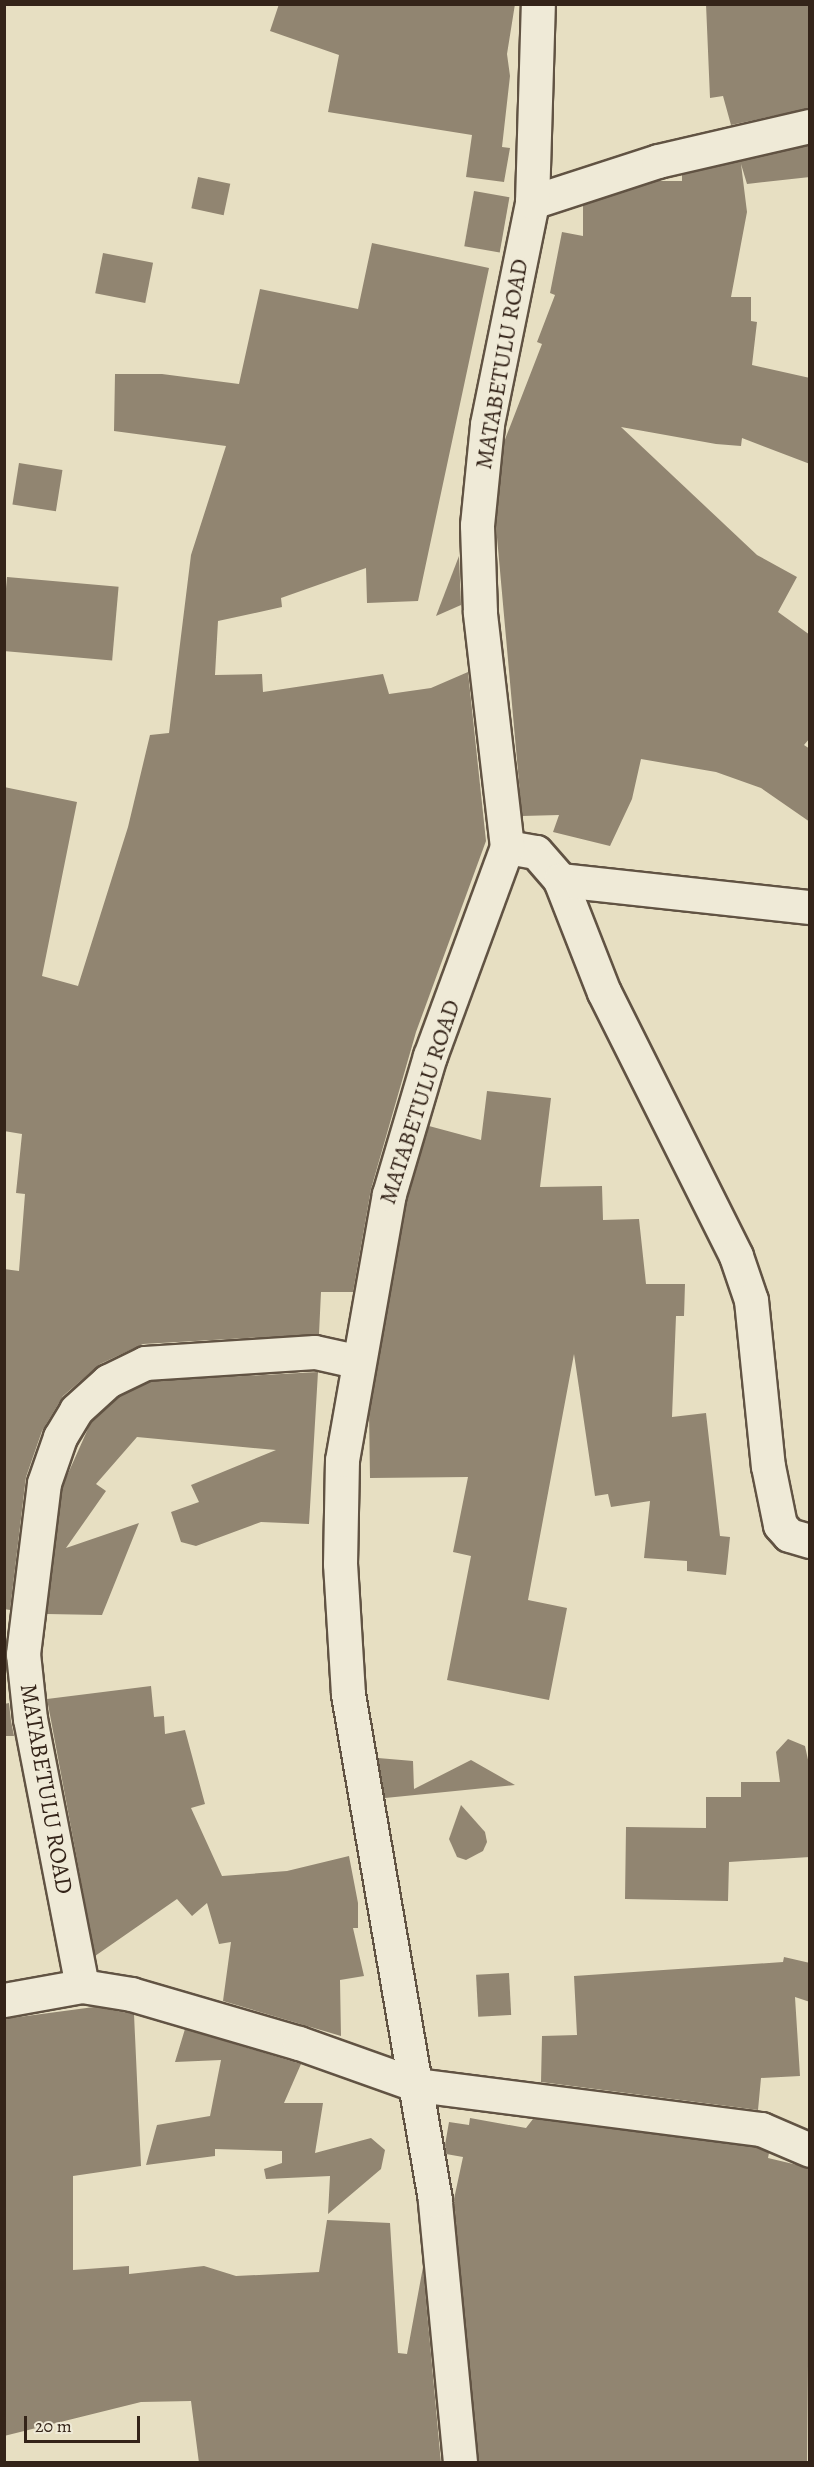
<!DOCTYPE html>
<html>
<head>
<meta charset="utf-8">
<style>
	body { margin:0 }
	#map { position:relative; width:814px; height:2467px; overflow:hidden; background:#e7dfc2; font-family:Alegreya,serif }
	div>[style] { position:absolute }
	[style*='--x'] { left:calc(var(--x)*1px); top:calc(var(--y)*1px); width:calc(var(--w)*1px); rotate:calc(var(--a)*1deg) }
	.building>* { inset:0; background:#918571; transform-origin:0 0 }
	.roads { filter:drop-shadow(2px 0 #615343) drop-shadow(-2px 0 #615343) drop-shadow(0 2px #615343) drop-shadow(0 -2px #615343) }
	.street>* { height:33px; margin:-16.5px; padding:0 16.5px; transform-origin:16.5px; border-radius:16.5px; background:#efead7 }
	span { translate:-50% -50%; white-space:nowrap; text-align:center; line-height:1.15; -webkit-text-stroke:4.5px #efead7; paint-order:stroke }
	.street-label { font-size:24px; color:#342419 }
	.frame { position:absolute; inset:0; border:6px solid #342419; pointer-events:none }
	.scale { position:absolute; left:24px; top:2416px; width:116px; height:27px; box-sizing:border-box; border:3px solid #342419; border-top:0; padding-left:8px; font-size:18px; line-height:21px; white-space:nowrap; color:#342419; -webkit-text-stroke:4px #efead7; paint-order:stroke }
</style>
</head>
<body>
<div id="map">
	<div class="building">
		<i style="clip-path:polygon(279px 4px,515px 4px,507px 54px,510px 76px,502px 147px,510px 148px,504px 182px,466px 177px,472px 135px,328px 112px,339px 55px,270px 31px)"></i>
		<i style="clip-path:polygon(706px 4px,810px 4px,810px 108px,731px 125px,723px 96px,710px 98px)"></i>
		<i style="clip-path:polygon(810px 145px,810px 177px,747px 184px,741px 164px,747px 212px,731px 297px,751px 297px,751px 321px,757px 322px,752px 365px,810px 378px,810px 464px,742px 438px,741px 446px,716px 444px,621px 427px,757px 555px,797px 577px,778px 612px,810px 635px,810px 738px,804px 745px,810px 749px,810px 822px,761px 788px,716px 772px,641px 759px,632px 799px,610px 846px,553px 832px,559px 815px,522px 816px,496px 526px,504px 442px,542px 344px,537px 342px,555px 295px,550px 293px,562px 232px,583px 236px,583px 205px,656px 181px,682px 181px,682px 175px)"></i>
		<i style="left:198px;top:177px;width:33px;height:32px;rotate:12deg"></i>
		<i style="left:474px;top:191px;width:36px;height:56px;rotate:10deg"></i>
		<i style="clip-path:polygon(372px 243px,489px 268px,418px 601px,367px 603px,366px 568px,281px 598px,282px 607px,218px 621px,215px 675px,262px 674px,263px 692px,383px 674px,389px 694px,431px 688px,468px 672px,486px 841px,416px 1032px,371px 1189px,353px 1292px,321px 1292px,319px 1334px,143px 1344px,100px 1364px,63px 1396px,42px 1431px,26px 1477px,10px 1610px,4px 1609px,4px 1269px,19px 1271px,25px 1194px,16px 1193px,22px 1134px,4px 1131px,4px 787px,77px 802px,42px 976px,78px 986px,128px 827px,150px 735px,169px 733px,191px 555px,226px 446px,114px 431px,115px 374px,162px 374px,239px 384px,260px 289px,358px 309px)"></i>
		<i style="left:103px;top:253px;width:51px;height:41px;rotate:11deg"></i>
		<i style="left:19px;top:463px;width:44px;height:42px;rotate:9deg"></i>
		<i style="clip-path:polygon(459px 556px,461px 605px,436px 616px)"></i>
		<i style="left:7px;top:577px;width:112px;height:74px;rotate:5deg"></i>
		<i style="clip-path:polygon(487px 1091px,551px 1098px,540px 1187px,602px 1186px,603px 1220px,639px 1219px,646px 1284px,685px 1284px,684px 1316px,676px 1316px,672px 1417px,706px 1413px,720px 1536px,730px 1537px,726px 1575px,687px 1571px,687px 1561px,644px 1558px,650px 1501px,611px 1507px,608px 1494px,595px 1496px,574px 1354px,528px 1600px,567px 1608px,549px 1700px,447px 1680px,471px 1556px,453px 1552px,468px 1477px,370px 1478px,369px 1412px,407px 1198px,429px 1126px,481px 1140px)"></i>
		<i style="clip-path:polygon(318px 1372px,309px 1524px,261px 1522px,196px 1546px,181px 1542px,171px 1512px,199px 1502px,191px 1485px,276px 1450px,137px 1437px,96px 1484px,106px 1491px,66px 1548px,139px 1523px,102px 1615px,47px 1614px,62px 1487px,91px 1422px,119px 1397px,150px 1381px)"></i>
		<i style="clip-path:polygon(151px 1686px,154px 1717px,164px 1716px,165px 1734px,185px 1730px,205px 1804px,191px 1808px,222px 1876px,287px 1871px,349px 1856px,358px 1903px,358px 1928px,353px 1928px,364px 1976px,340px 1980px,341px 2036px,223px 2001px,231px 1942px,219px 1944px,207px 1903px,192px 1916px,177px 1899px,95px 1956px,47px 1699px)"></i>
		<i style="clip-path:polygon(9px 1703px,11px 1721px,14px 1736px,4px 1736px,4px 1704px)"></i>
		<i style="clip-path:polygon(788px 1739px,805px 1746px,810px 1769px,810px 1857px,729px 1862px,728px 1901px,625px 1899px,626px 1827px,706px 1828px,706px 1797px,741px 1797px,741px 1782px,780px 1782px,776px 1752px)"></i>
		<i style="clip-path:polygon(378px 1758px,413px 1761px,414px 1789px,471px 1760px,515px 1785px,385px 1798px)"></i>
		<i style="clip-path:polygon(461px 1805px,485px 1832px,487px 1842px,483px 1851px,466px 1860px,457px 1857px,449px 1839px)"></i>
		<i style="clip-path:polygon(784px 1957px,810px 1963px,810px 2002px,795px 1997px,800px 2076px,761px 2078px,758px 2110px,541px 2082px,542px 2036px,577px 2035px,574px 1976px,783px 1962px)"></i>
		<i style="left:509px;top:1973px;width:42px;height:33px;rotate:87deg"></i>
		<i style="clip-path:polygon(94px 2007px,134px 2014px,141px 2166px,73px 2176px,73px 2270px,129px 2266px,129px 2274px,204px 2266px,236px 2276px,319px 2272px,327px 2220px,390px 2223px,398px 2353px,407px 2354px,423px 2267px,441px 2463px,199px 2463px,191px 2401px,141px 2402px,4px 2436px,4px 2019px)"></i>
		<i style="clip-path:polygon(185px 2029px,301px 2064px,284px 2103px,323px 2103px,315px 2153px,371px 2138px,385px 2150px,381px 2169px,328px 2214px,330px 2176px,266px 2179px,264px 2169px,282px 2163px,282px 2151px,215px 2149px,215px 2156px,146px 2165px,157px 2125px,210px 2116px,221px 2060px,175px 2062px)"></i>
		<i style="clip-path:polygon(470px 2118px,526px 2128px,533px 2119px,756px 2147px,769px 2153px,768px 2158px,810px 2168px,807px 2463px,478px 2463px,454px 2199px,463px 2157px,446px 2154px,445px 2145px,449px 2122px,469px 2125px)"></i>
	</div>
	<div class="roads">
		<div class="street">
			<i style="--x:532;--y:202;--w:133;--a:-18"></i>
			<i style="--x:658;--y:161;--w:156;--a:-13"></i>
			<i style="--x:507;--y:847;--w:29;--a:10"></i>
			<i style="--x:536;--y:852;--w:37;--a:49"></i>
			<i style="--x:560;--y:880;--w:120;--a:68.6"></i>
			<i style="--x:604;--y:992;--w:295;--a:63.4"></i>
			<i style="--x:736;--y:1256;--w:46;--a:71.2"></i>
			<i style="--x:751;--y:1300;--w:167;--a:84.2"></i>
			<i style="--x:768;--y:1466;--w:60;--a:78.5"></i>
			<i style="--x:780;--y:1525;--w:13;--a:48"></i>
			<i style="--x:789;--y:1535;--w:22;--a:16"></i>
			<i style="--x:560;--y:880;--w:251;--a:6.2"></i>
			<i style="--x:82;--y:1986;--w:272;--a:-101"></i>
			<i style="--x:30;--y:1719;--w:65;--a:-96.1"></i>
			<i style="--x:23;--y:1654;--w:172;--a:-83"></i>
			<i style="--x:44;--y:1483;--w:49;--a:-70.8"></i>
			<i style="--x:60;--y:1437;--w:31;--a:-59"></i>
			<i style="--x:76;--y:1410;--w:43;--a:-42.2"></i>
			<i style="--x:108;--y:1381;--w:41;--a:-25.9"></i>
			<i style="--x:145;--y:1363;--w:170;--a:-3.7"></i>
			<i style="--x:315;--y:1352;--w:42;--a:12.4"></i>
			<i style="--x:4;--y:2000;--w:79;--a:-10.2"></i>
			<i style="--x:82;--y:1986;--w:50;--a:9.3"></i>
			<i style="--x:131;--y:1994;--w:175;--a:16.3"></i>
			<i style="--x:299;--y:2043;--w:125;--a:19.6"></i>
			<i style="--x:417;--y:2085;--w:347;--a:7.3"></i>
			<i style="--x:761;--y:2129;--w:53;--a:23.2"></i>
			<i style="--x:460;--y:2462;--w:263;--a:-95.5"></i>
			<i style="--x:435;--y:2200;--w:513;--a:-99.76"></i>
			<i style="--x:348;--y:1694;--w:130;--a:-93.5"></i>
			<i style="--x:340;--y:1564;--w:104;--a:-88.9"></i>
			<i style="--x:342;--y:1460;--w:270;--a:-80"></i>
			<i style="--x:389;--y:1194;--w:144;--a:-73.5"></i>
			<i style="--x:430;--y:1056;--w:223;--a:-69.8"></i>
			<i style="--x:507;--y:847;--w:237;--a:-96.6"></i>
			<i style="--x:480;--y:612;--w:87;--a:-92"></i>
			<i style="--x:477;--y:525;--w:101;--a:-84.3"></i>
			<i style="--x:487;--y:424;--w:227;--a:-78.5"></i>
			<i style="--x:532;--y:202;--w:198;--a:-88.3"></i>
		</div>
	</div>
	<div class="street-label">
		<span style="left:502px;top:364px;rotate:-80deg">MATABETULU ROAD</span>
		<span style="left:420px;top:1102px;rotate:-72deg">MATABETULU ROAD</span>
		<span style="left:46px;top:1789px;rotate:80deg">MATABETULU ROAD</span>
	</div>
	<div class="frame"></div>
	<div class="scale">20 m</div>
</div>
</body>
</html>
